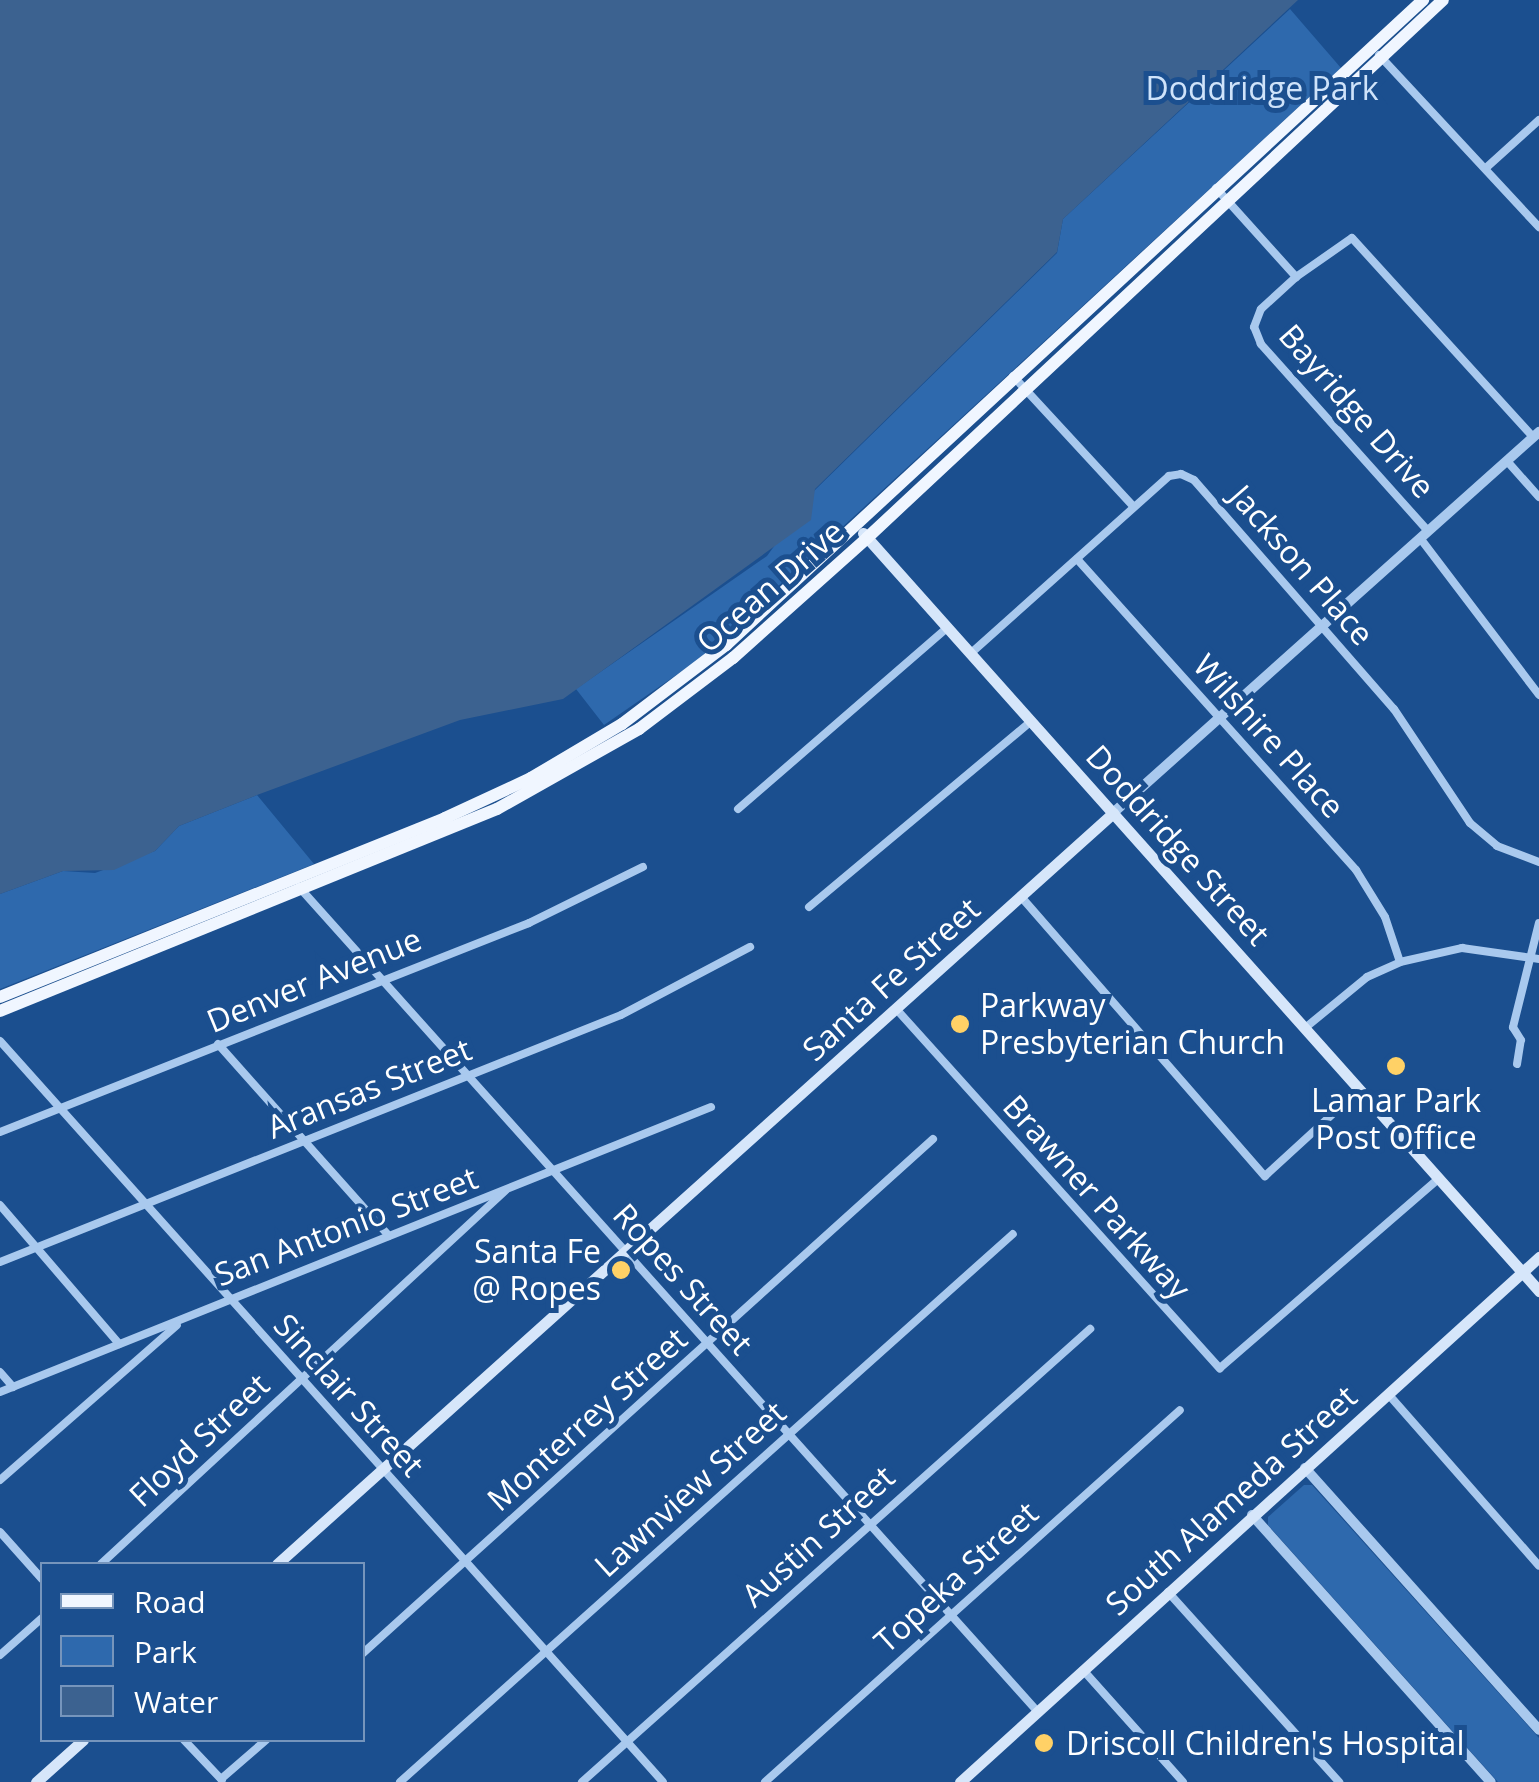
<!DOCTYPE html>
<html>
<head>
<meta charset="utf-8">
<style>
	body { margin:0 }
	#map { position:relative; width:1539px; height:1782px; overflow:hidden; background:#1b4f8f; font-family:"Open Sans",sans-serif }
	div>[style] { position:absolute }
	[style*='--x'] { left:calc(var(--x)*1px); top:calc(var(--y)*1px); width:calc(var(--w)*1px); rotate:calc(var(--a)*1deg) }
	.green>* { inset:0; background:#2e69ad }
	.water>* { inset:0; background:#3c6290 }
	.minor>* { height:8px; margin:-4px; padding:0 4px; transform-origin:4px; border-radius:4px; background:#a9c9ee }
	.tertiary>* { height:10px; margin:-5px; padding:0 5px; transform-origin:5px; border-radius:5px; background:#a9c9ee }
	.secondary>* { height:11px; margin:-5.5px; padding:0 5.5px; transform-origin:5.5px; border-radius:5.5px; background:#d6e6fa }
	.primary>* { height:12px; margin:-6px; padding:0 6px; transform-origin:6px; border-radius:6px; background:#f0f6ff }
	.dots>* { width:28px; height:28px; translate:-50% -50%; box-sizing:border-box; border:5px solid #1b4f8f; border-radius:50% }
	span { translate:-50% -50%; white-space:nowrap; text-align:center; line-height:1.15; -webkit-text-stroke:10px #1b4f8f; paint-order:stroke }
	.park-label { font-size:32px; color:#cfe3fa }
	.street-label { font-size:32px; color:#fff }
	.poi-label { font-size:32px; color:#fff }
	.left { translate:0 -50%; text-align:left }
	.right { translate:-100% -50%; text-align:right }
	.legend { position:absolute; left:40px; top:1562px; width:325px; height:180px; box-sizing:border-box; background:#1b4f8f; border:2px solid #7695bc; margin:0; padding:12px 18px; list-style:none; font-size:30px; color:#fff }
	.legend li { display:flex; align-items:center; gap:20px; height:50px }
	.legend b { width:50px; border:2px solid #7695bc }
</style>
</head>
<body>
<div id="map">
	<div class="green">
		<i style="clip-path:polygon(1290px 9px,1341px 68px,698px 660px,604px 725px,576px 689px,767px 556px,815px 490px,1057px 253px,1063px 219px)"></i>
		<i style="clip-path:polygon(257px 795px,314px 864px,0 989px,0 894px,63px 871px,95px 873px,155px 851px,179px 826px)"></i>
		<i style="clip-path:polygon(1304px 1485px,1312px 1485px,1539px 1738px,1539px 1782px,1498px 1782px,1268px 1525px,1268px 1517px)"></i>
	</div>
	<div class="water">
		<i style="clip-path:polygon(0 0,1298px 0,1063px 219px,1057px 252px,815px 489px,811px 520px,563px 699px,460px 720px,257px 795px,179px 826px,155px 851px,114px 870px,63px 871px,0 894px)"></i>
	</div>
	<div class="minor">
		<i style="--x:1379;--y:55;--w:235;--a:47.1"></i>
		<i style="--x:1487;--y:167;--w:70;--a:-42.1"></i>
		<i style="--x:1216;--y:188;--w:120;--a:48"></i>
		<i style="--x:1013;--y:376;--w:178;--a:47.3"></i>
		<i style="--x:1507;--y:461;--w:48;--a:48.4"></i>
		<i style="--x:1428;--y:531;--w:251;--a:-131.8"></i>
		<i style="--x:1261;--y:344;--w:18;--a:-112"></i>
		<i style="--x:1254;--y:327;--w:19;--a:-69"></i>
		<i style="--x:1261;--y:309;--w:47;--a:-42.4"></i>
		<i style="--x:1296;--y:277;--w:68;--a:-34.9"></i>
		<i style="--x:1352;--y:238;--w:269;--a:47.7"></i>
		<i style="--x:1420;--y:538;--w:197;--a:52.8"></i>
		<i style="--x:1077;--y:559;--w:418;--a:48.1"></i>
		<i style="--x:1356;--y:870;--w:55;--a:58.3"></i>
		<i style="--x:1385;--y:917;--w:47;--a:71.6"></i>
		<i style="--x:970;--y:654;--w:267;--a:-41.8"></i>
		<i style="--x:1169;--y:476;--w:12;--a:-9"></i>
		<i style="--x:1181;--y:474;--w:14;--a:25"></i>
		<i style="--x:1194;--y:480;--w:304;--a:48.9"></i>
		<i style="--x:1394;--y:709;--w:137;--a:56.3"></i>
		<i style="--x:1470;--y:823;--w:35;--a:40"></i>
		<i style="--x:1497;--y:846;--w:45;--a:20.9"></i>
		<i style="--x:738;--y:809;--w:276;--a:-40.9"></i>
		<i style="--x:299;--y:887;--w:1106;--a:48.15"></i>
		<i style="--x:1023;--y:899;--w:368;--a:48.9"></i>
		<i style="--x:1265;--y:1176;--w:129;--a:-42.5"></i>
		<i style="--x:809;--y:907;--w:288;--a:-39.9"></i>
		<i style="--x:898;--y:1011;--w:481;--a:48"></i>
		<i style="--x:1220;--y:1368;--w:290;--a:-40.9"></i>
		<i style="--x:1305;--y:1028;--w:80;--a:-39.4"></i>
		<i style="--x:1367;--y:977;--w:36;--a:-24"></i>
		<i style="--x:1400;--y:962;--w:64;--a:-12.7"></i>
		<i style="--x:1462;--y:948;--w:78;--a:8.1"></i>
		<i style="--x:0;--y:1041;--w:994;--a:48.18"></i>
		<i style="--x:218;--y:1044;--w:257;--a:48.3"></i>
		<i style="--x:1517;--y:1064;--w:24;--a:-81"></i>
		<i style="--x:1521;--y:1040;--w:15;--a:-122"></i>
		<i style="--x:1513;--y:1027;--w:107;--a:-76"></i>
		<i style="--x:0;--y:1132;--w:569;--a:-21.56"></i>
		<i style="--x:529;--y:923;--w:127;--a:-26.2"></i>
		<i style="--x:0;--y:1205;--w:183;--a:49.4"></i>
		<i style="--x:0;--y:1262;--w:668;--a:-21.69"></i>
		<i style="--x:621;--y:1015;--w:146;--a:-27.8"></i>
		<i style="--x:0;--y:1372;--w:20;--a:49"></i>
		<i style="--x:0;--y:1392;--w:766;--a:-21.84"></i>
		<i style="--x:1389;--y:1395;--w:227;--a:48.7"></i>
		<i style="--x:0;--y:1480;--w:235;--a:-41.2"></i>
		<i style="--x:0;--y:1532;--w:63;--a:48.2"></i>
		<i style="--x:101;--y:1564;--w:550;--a:-42.72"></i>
		<i style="--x:1168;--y:1592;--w:256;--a:48"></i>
		<i style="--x:362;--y:1654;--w:769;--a:-42.05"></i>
		<i style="--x:0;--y:1655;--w:56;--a:-41.4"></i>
		<i style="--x:1083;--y:1670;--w:150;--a:48.2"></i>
		<i style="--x:184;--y:1740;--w:55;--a:46.5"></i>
		<i style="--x:221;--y:1779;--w:60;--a:-40.9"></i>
		<i style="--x:400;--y:1782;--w:822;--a:-41.8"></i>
		<i style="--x:582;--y:1782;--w:681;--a:-41.72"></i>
		<i style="--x:765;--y:1782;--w:557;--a:-41.87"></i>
	</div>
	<div class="tertiary">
		<i style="--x:1113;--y:813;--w:572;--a:-41.81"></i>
		<i style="--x:1305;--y:1468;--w:351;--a:48.2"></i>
		<i style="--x:1252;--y:1515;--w:358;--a:48.2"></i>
	</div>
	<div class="secondary">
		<i style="--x:863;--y:533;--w:1016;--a:48.27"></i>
		<i style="--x:277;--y:1564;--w:1124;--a:-41.93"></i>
		<i style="--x:36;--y:1782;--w:63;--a:-41.8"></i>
		<i style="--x:960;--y:1782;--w:782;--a:-42.2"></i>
	</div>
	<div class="primary">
		<i style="--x:0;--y:997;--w:480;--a:-21.9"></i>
		<i style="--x:445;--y:818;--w:95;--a:-24.9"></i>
		<i style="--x:531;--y:778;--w:106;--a:-30.7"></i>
		<i style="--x:622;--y:724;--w:131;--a:-37.2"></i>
		<i style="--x:726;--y:645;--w:950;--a:-42.78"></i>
		<i style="--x:0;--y:1011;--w:536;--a:-22.12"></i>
		<i style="--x:497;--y:809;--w:163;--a:-29.4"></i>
		<i style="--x:639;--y:729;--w:118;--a:-37.1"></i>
		<i style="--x:733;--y:658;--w:180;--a:-41.8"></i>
		<i style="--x:867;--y:538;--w:788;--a:-43.05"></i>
	</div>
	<div class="dots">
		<i style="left:960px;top:1024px;background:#ffd166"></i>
		<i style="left:1396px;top:1066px;background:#ffd166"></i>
		<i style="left:621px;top:1270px;background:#ffd166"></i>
		<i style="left:1044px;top:1743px;background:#ffd166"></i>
	</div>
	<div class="park-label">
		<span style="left:1262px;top:88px">Doddridge Park</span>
	</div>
	<div class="street-label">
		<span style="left:1357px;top:411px;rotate:49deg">Bayridge Drive</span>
		<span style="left:1302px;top:565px;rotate:49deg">Jackson Place</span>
		<span style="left:770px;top:586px;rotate:-41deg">Ocean Drive</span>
		<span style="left:1269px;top:736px;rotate:48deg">Wilshire Place</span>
		<span style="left:1178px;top:845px;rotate:48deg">Doddridge Street</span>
		<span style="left:891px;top:979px;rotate:-42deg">Santa Fe Street</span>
		<span style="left:314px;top:980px;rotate:-22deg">Denver Avenue</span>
		<span style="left:369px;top:1088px;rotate:-22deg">Aransas Street</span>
		<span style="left:1097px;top:1197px;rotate:48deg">Brawner Parkway</span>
		<span style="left:346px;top:1226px;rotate:-21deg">San Antonio Street</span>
		<span style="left:683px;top:1279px;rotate:48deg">Ropes Street</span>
		<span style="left:349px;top:1395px;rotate:48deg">Sinclair Street</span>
		<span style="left:587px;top:1419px;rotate:-42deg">Monterrey Street</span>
		<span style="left:199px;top:1440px;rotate:-43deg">Floyd Street</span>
		<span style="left:690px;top:1489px;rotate:-42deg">Lawnview Street</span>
		<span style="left:1231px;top:1500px;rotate:-42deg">South Alameda Street</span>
		<span style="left:818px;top:1536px;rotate:-42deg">Austin Street</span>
		<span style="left:956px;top:1577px;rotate:-42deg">Topeka Street</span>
	</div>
	<div class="poi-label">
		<span class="left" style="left:980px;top:1024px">Parkway<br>Presbyterian Church</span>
		<span style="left:1396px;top:1119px">Lamar Park<br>Post Office</span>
		<span class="right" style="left:601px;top:1270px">Santa Fe<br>@ Ropes</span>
		<span class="left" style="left:1066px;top:1743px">Driscoll Children's Hospital</span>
	</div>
	<ul class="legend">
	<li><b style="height:12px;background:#f0f6ff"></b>Road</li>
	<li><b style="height:28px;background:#2e69ad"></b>Park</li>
	<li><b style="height:28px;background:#3c6290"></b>Water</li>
	</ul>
</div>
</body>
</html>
